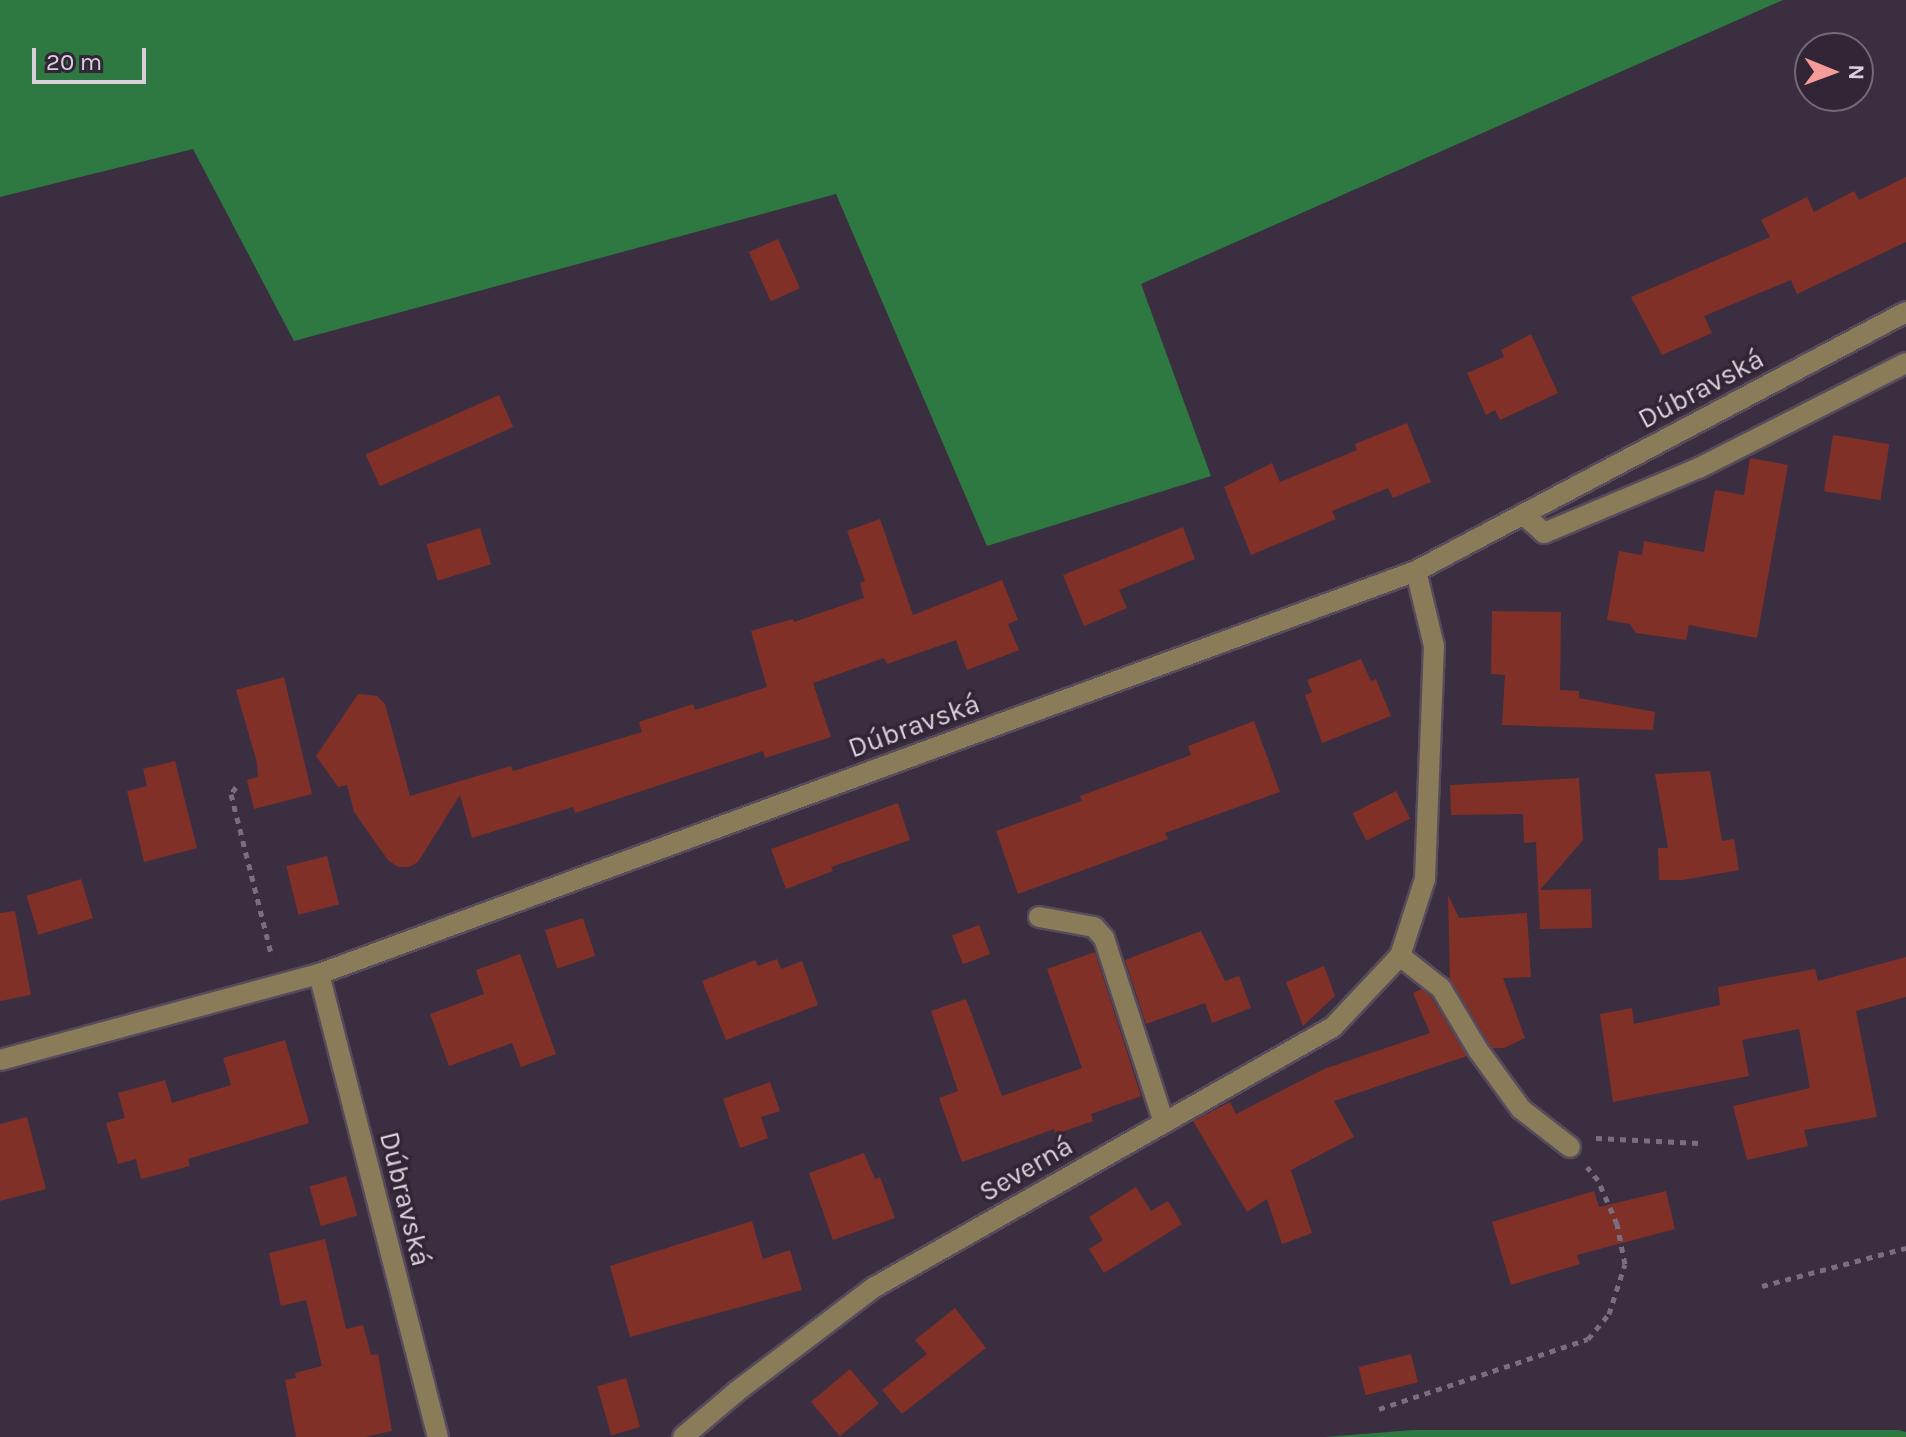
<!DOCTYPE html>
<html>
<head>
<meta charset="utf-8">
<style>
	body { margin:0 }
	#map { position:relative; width:1906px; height:1437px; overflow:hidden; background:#3b2e40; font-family:Karla,sans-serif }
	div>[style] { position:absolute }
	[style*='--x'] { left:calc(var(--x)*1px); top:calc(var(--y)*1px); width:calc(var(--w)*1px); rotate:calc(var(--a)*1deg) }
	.forest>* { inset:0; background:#2d7941 }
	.building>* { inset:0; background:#813028; transform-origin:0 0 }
	.path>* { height:5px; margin-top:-2.5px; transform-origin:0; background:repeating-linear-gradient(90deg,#7a6f7f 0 6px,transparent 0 12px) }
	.roads { filter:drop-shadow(2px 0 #574b5c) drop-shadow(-2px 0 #574b5c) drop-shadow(0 2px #574b5c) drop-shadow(0 -2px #574b5c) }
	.minor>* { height:20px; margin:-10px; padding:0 10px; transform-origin:10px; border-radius:10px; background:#8a7b59 }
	span { translate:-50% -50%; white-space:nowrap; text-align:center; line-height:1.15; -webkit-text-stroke:7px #312536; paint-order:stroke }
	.street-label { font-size:28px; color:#d8d0db }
	.north { position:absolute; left:1794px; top:32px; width:80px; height:80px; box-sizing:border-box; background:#312536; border:2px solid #746978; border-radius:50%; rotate:91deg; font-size:22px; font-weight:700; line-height:32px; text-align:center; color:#d8d0db }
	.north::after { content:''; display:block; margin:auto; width:28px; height:36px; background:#f59b9a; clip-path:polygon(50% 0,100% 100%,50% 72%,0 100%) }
	.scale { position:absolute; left:32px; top:48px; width:114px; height:36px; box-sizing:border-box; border:4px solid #d8d0db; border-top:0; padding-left:10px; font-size:24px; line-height:28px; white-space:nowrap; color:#d8d0db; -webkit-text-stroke:6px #312536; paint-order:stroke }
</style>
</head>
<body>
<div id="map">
	<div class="forest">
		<i style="clip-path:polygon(0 0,1783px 0,1141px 284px,1211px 476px,987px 546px,836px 194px,294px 341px,193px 149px,0 197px)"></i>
		<i style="clip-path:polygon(1413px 1430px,1898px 1430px,1906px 1432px,1906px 1437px,1325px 1437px)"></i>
	</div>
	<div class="building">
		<i style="clip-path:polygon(1906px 177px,1906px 242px,1797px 294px,1791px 280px,1704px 316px,1712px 333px,1662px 355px,1631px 297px,1770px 237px,1761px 220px,1807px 197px,1814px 212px,1854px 191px,1859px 200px)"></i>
		<i style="left:778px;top:239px;width:54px;height:32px;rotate:66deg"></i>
		<i style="clip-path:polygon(1531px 334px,1558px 393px,1500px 420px,1495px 410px,1486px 415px,1467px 373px,1504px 357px,1501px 350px)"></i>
		<i style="left:499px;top:395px;width:35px;height:146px;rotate:66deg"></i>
		<i style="clip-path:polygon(1407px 423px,1431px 482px,1393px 498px,1388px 488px,1332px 511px,1336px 519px,1251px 555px,1224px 487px,1272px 463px,1280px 482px,1357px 450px,1355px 444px)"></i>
		<i style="left:1833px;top:435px;width:57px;height:57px;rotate:9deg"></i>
		<i style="clip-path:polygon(1750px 458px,1788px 465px,1757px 638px,1689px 625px,1686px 640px,1636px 633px,1630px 624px,1607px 620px,1619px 551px,1642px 555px,1644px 541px,1704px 552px,1715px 490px,1744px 495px)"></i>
		<i style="clip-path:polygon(880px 519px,913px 615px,1002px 580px,1018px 620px,1008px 624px,1019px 650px,967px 670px,956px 640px,887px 664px,884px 658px,813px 683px,831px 737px,765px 758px,763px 751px,575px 813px,573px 807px,472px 838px,460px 795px,418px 862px,409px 867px,398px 867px,388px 860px,354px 812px,347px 785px,338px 787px,316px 756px,358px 694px,377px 696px,385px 704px,410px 796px,511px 766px,513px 771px,642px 732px,639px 722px,693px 704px,695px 710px,767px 687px,751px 631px,793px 619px,794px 622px,864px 598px,860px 583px,865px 581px,847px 531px)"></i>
		<i style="clip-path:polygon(1183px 527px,1195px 559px,1119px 590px,1127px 608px,1084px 626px,1063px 575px)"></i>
		<i style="left:480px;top:528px;width:38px;height:56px;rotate:73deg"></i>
		<i style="clip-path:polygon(1492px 611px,1561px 612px,1560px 690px,1579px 691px,1579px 698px,1655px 712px,1653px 730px,1502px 725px,1505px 675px,1491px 674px)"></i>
		<i style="clip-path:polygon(1361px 659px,1371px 681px,1376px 679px,1391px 716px,1322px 743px,1305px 695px,1312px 692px,1307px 680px)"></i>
		<i style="clip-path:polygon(284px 677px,312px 794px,254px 809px,247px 780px,258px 777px,257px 763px,236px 690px)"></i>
		<i style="clip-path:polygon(1254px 721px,1280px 792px,1165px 833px,1168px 839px,1018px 894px,996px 831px,1082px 801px,1080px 796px,1191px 755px,1188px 746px)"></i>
		<i style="clip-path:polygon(175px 761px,197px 848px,144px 862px,127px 791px,147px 786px,143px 769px)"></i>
		<i style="clip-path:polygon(1710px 771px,1722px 841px,1734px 839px,1739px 870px,1683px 880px,1659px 880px,1658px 848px,1668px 848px,1655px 774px)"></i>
		<i style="clip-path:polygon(1579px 778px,1583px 840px,1540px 890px,1591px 889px,1592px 928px,1540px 929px,1536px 842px,1524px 843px,1523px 814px,1451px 815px,1450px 785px)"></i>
		<i style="left:1396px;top:791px;width:31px;height:49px;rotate:63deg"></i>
		<i style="clip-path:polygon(898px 803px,910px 840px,831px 867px,833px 871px,786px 889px,771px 849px)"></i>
		<i style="left:327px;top:856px;width:50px;height:42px;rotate:76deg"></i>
		<i style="left:81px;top:879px;width:41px;height:57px;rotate:73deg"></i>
		<i style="clip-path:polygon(1448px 895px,1459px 918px,1527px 913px,1531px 977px,1503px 978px,1525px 1038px,1504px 1048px,1492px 1048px,1450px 979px)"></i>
		<i style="clip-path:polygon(15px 911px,31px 995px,0 1001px,0 913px)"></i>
		<i style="left:583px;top:918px;width:40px;height:40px;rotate:72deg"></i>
		<i style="left:979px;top:925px;width:31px;height:29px;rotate:69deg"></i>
		<i style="clip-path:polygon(1201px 931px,1225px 981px,1239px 976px,1251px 1008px,1212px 1023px,1205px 1003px,1146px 1024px,1125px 960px)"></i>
		<i style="clip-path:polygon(1095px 952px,1141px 1096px,1091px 1114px,1093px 1121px,1056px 1134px,1054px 1129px,962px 1162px,939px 1098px,958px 1091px,931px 1011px,966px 999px,1002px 1096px,1082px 1068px,1047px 969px)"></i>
		<i style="clip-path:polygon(520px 954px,556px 1054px,521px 1067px,512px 1043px,449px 1066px,430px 1014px,484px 994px,476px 970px)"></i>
		<i style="clip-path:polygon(1906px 957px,1906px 997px,1856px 1011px,1877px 1117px,1804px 1130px,1808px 1146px,1747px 1160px,1733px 1106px,1810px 1088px,1799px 1029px,1742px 1040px,1749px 1076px,1613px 1102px,1600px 1014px,1632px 1008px,1634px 1024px,1720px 1005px,1718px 987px,1815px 969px,1818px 981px)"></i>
		<i style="clip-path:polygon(777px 959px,781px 969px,802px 961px,818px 1005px,726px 1040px,702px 981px,755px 960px,758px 966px)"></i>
		<i style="clip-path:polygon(1324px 966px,1335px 996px,1303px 1026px,1286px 982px)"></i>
		<i style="clip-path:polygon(1422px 989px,1431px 997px,1467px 1056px,1334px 1101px,1354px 1137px,1291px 1170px,1312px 1233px,1282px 1244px,1267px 1199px,1247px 1212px,1193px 1121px,1230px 1102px,1236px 1114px,1324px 1069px,1430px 1033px,1413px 993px)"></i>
		<i style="clip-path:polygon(285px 1040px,309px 1123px,188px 1159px,190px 1166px,141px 1179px,136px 1159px,118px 1164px,106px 1123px,125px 1118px,118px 1093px,165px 1080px,172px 1103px,231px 1085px,223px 1058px)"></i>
		<i style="clip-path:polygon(770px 1082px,780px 1111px,761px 1117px,768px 1138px,740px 1148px,723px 1099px)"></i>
		<i style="clip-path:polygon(27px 1117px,46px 1189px,0 1201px,0 1124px)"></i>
		<i style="clip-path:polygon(864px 1153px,875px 1179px,880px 1177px,895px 1218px,833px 1240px,809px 1173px)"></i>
		<i style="left:346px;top:1176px;width:41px;height:38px;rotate:74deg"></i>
		<i style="clip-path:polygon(1136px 1187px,1151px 1211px,1168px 1201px,1182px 1224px,1104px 1273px,1089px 1249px,1103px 1240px,1089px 1217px)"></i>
		<i style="clip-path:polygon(1594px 1191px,1599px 1207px,1666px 1191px,1675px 1229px,1577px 1255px,1580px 1264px,1511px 1285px,1492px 1222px)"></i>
		<i style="clip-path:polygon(752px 1221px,763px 1259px,790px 1250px,802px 1290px,630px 1337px,610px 1266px)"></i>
		<i style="clip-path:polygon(325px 1239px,346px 1329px,363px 1325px,371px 1355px,378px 1354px,392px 1431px,365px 1437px,296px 1437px,285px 1380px,296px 1378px,295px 1373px,322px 1366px,306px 1300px,281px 1306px,269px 1253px)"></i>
		<i style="clip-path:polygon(955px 1308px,986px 1348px,902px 1414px,882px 1390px,927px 1354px,915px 1340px)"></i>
		<i style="left:1411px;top:1354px;width:29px;height:54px;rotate:76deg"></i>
		<i style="left:850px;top:1369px;width:45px;height:51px;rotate:50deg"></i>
		<i style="left:626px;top:1378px;width:51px;height:30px;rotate:74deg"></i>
	</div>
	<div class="path">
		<i style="--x:236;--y:787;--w:9;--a:126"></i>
		<i style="--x:231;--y:794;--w:168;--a:75.9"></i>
		<i style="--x:1596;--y:1138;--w:103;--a:2.8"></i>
		<i style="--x:1762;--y:1286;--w:149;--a:-14.8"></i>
		<i style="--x:1379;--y:1409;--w:220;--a:-18.5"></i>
		<i style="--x:1588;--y:1339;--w:33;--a:-50"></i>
		<i style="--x:1609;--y:1314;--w:52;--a:-72.3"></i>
		<i style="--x:1625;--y:1264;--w:41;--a:-101.3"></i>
		<i style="--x:1617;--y:1224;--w:48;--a:-113.4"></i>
		<i style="--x:1598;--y:1180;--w:17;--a:-130"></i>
	</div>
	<div class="roads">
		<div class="minor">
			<i style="--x:1523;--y:514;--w:28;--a:42"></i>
			<i style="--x:1544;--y:533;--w:168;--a:-22.8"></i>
			<i style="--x:1699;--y:468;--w:232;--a:-26.9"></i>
			<i style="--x:1039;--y:917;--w:56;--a:10.3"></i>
			<i style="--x:1094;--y:927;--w:15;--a:48"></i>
			<i style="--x:1104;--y:938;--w:194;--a:72"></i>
			<i style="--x:1400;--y:956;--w:52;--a:38"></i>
			<i style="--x:1441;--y:988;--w:72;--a:59.2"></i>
			<i style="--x:1478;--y:1050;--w:73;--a:53.9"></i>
			<i style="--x:1521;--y:1109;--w:62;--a:37.8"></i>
			<i style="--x:319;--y:974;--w:478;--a:75.6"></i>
			<i style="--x:0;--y:1060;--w:330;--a:-15.1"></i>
			<i style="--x:319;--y:974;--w:1169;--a:-20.17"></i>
			<i style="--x:1416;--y:571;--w:554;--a:-27.86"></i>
			<i style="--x:683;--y:1437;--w:70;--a:-40.3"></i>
			<i style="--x:736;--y:1392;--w:172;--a:-37.2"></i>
			<i style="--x:873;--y:1288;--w:529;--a:-29.57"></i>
			<i style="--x:1333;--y:1027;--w:98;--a:-46.7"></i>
			<i style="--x:1400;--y:956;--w:81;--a:-72"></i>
			<i style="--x:1425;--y:879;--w:233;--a:-87.8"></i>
			<i style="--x:1434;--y:646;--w:77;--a:-103.5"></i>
		</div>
	</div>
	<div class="street-label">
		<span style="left:1701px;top:389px;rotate:-28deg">Dúbravská</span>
		<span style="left:914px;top:726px;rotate:-20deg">Dúbravská</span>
		<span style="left:1026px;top:1169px;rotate:-30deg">Severná</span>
		<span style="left:405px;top:1199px;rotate:76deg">Dúbravská</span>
	</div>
	<div class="north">N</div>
	<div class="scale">20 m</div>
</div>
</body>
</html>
